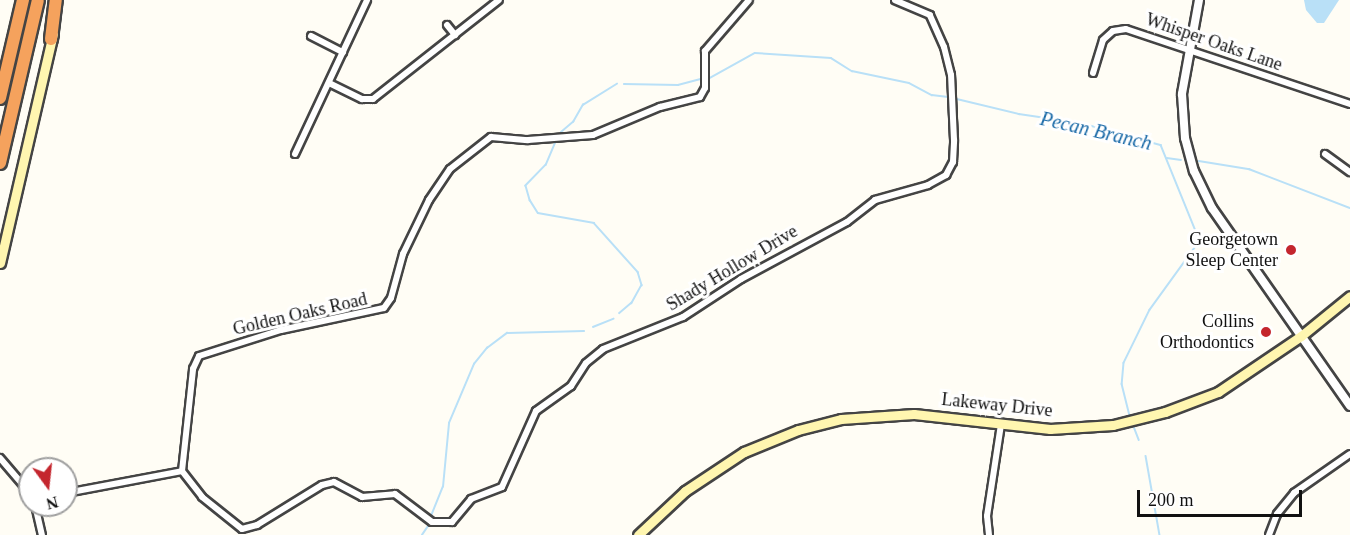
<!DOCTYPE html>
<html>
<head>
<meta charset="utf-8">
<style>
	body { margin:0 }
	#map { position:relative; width:1350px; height:535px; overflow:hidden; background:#fffdf5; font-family:"Times New Roman",serif }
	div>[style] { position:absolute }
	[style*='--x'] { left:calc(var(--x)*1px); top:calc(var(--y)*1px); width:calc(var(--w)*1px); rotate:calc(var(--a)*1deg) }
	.water>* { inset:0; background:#b9e0f7 }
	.stream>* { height:1.5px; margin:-0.75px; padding:0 0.75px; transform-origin:0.75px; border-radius:0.75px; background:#b9e0f7 }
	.roads { filter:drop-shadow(2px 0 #444) drop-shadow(-2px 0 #444) drop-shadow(0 2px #444) drop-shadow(0 -2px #444) }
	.minor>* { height:6px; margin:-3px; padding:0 3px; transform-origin:3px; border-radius:3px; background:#fff }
	.tertiary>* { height:8px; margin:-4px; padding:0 4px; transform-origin:4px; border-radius:4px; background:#fff }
	.secondary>* { height:9px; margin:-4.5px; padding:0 4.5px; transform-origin:4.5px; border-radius:4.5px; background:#fff6b0 }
	.motorway>* { height:12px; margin:-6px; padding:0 6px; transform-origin:6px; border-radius:6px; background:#f5a25d }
	.dots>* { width:16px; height:16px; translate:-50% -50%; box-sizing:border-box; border:3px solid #fff; border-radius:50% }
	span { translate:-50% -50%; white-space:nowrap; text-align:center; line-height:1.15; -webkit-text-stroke:6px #fff; paint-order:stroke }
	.street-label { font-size:18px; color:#111 }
	.poi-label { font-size:18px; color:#111 }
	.right { translate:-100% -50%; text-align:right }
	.water-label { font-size:20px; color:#1768a6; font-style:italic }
	.north { position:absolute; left:18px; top:457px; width:60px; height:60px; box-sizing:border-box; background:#fff; border:2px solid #a0a0a0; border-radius:50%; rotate:165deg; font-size:16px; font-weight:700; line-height:24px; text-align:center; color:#111 }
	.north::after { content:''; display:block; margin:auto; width:21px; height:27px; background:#c4262e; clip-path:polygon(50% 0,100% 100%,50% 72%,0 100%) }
	.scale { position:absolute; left:1137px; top:490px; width:165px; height:27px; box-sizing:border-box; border:3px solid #111; border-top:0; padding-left:8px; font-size:18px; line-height:21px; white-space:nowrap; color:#111; -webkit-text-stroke:4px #fff; paint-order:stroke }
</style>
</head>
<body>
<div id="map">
	<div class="water">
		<i style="clip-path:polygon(1304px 0,1339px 0,1324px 23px,1317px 23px,1306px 10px)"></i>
	</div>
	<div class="stream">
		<i style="--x:710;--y:78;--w:51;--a:-29.1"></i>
		<i style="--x:755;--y:53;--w:76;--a:3.8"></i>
		<i style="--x:831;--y:58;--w:25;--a:32"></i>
		<i style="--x:852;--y:71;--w:58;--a:11.9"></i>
		<i style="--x:909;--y:83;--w:26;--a:28"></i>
		<i style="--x:932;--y:95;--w:16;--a:7"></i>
		<i style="--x:624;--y:84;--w:54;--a:1.1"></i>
		<i style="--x:678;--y:85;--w:23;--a:-15"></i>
		<i style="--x:957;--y:99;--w:64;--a:13.6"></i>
		<i style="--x:1019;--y:114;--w:63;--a:8.3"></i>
		<i style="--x:1081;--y:123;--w:83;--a:15.4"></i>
		<i style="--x:1161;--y:145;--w:104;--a:67.9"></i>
		<i style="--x:1200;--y:241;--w:85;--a:125.9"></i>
		<i style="--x:1150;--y:310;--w:59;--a:116.1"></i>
		<i style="--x:1124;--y:363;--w:21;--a:95"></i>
		<i style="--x:1122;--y:384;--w:34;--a:76"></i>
		<i style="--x:561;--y:132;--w:16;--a:-40"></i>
		<i style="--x:573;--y:122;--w:20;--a:-60"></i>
		<i style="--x:583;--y:105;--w:40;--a:-32"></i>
		<i style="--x:556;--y:142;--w:25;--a:113"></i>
		<i style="--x:546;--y:165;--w:29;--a:134"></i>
		<i style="--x:526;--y:186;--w:15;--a:74"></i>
		<i style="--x:530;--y:200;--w:15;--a:58"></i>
		<i style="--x:538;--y:213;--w:57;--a:10.1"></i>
		<i style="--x:594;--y:223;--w:66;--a:48.1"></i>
		<i style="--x:638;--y:272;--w:14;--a:73"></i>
		<i style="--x:642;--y:285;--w:21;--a:119"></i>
		<i style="--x:632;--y:303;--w:16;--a:140"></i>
		<i style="--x:1167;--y:158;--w:14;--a:8"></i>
		<i style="--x:1199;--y:161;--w:51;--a:9.1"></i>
		<i style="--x:1249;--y:169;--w:108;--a:21.1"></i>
		<i style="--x:593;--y:327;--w:22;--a:-22"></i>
		<i style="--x:1133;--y:424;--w:17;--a:69"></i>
		<i style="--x:1146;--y:456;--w:80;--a:80"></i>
		<i style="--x:431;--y:516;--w:31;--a:-68"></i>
		<i style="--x:443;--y:487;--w:64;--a:-84.6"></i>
		<i style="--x:449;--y:423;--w:64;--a:-67"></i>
		<i style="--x:474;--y:364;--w:21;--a:-51"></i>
		<i style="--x:487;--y:348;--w:25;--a:-37"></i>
		<i style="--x:507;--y:333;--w:77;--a:-1.5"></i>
		<i style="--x:422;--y:535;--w:11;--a:-56"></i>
	</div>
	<div class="roads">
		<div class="minor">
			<i style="--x:447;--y:25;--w:13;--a:51"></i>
			<i style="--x:311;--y:36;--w:36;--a:27"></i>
			<i style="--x:1093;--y:73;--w:34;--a:-73"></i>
			<i style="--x:1103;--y:40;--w:13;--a:-42"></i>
			<i style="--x:1113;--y:31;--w:13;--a:-9"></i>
			<i style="--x:1126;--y:29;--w:236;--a:18.5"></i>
			<i style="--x:329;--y:83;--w:37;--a:26"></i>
			<i style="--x:362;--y:99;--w:11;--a:0"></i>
			<i style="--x:373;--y:99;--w:160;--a:-38.2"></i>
			<i style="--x:295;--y:154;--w:170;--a:-64.9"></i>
			<i style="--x:1325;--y:154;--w:31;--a:36"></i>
			<i style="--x:0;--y:458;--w:46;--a:49.4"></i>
			<i style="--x:182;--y:471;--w:33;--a:52"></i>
			<i style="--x:202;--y:497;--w:51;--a:38.7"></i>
			<i style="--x:242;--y:529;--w:16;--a:-15"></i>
			<i style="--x:257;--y:525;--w:76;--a:-31.6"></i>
			<i style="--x:322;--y:485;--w:12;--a:-14"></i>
			<i style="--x:334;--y:482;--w:32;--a:28"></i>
			<i style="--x:362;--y:497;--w:33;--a:-5"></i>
			<i style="--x:395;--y:494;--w:46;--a:37.1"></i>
			<i style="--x:432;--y:522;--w:20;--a:0"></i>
			<i style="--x:452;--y:522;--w:30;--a:-50"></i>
			<i style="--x:471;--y:499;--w:33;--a:-21"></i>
			<i style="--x:502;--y:487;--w:83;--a:-65.9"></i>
			<i style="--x:536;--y:411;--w:43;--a:-35.5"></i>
			<i style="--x:571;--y:386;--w:27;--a:-57"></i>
			<i style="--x:586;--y:363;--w:22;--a:-39"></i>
			<i style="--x:603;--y:349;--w:86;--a:-21.8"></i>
			<i style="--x:683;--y:317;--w:69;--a:-33.2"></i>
			<i style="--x:741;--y:279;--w:120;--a:-28.3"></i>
			<i style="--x:847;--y:222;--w:36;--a:-38"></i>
			<i style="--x:875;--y:200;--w:55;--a:-15.8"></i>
			<i style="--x:928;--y:185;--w:21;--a:-29"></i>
			<i style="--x:946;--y:175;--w:15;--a:-62"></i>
			<i style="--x:953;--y:162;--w:22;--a:-87"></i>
			<i style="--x:954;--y:140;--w:65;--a:-92.6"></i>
			<i style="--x:951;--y:75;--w:29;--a:-104"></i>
			<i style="--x:944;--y:47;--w:35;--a:-114"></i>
			<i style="--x:930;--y:15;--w:38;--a:-157"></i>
			<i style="--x:182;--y:471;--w:103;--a:-83.8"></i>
			<i style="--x:193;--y:369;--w:14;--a:-65"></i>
			<i style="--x:199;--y:356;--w:86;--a:-17.6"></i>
			<i style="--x:281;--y:330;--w:105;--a:-12.1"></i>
			<i style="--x:384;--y:308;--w:12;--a:-55"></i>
			<i style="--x:391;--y:298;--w:46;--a:-74.7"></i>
			<i style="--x:403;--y:254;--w:60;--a:-64.3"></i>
			<i style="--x:429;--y:200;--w:37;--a:-56"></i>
			<i style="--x:450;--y:169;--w:52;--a:-38"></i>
			<i style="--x:491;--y:137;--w:37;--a:5"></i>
			<i style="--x:528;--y:140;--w:65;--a:-4.4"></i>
			<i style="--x:593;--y:135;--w:73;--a:-22.7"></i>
			<i style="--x:660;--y:107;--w:41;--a:-14"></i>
			<i style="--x:700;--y:97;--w:10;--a:-61"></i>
			<i style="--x:705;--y:88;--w:37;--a:-90"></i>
			<i style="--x:705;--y:51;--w:67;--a:-49.2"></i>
			<i style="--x:66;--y:493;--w:118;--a:-10.7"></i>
			<i style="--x:35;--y:505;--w:31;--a:77"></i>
			<i style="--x:989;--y:535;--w:19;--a:-96"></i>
			<i style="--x:987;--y:516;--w:93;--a:-81.3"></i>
			<i style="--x:1269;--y:535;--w:22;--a:-69"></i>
			<i style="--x:1277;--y:514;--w:27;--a:-51"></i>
			<i style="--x:1294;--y:493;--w:68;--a:-34.9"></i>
		</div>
		<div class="tertiary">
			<i style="--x:1199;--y:0;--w:96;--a:100.3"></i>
			<i style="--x:1182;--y:94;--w:44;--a:86.1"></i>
			<i style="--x:1185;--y:138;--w:34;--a:75"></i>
			<i style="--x:1194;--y:171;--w:41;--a:64.1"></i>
			<i style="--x:1212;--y:208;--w:241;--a:55.1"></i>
		</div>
		<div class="secondary">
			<i style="--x:0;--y:263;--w:235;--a:-77"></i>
			<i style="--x:638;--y:535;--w:64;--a:-43.1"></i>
			<i style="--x:685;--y:491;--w:71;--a:-33.5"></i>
			<i style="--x:744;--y:452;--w:58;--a:-22.2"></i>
			<i style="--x:798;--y:430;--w:44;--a:-14.3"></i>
			<i style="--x:841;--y:419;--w:73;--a:-3.9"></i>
			<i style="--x:914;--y:414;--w:137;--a:6.3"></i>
			<i style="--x:1050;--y:429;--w:63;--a:-3.6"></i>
			<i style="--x:1113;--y:425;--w:54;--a:-14"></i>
			<i style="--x:1165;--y:412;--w:57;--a:-20.7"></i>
			<i style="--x:1218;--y:392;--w:100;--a:-34"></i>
			<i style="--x:1301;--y:336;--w:63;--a:-39.2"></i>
		</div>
		<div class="motorway">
			<i style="--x:51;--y:39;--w:39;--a:-83"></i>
			<i style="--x:0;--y:98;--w:101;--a:-76.8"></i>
			<i style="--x:0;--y:163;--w:167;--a:-76.9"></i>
		</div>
	</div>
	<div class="dots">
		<i style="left:1291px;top:250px;background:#c4262e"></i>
		<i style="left:1266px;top:332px;background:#c4262e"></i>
	</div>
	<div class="street-label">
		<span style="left:1214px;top:42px;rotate:19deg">Whisper Oaks Lane</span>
		<span style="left:732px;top:268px;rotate:-31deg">Shady Hollow Drive</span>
		<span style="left:300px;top:314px;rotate:-13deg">Golden Oaks Road</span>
		<span style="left:997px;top:405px;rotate:6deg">Lakeway Drive</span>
	</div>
	<div class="poi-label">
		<span class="right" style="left:1278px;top:250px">Georgetown<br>Sleep Center</span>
		<span class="right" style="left:1254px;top:332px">Collins<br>Orthodontics</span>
	</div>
	<div class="water-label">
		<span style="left:1096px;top:131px;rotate:13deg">Pecan Branch</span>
	</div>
	<div class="north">N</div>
	<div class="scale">200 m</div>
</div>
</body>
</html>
